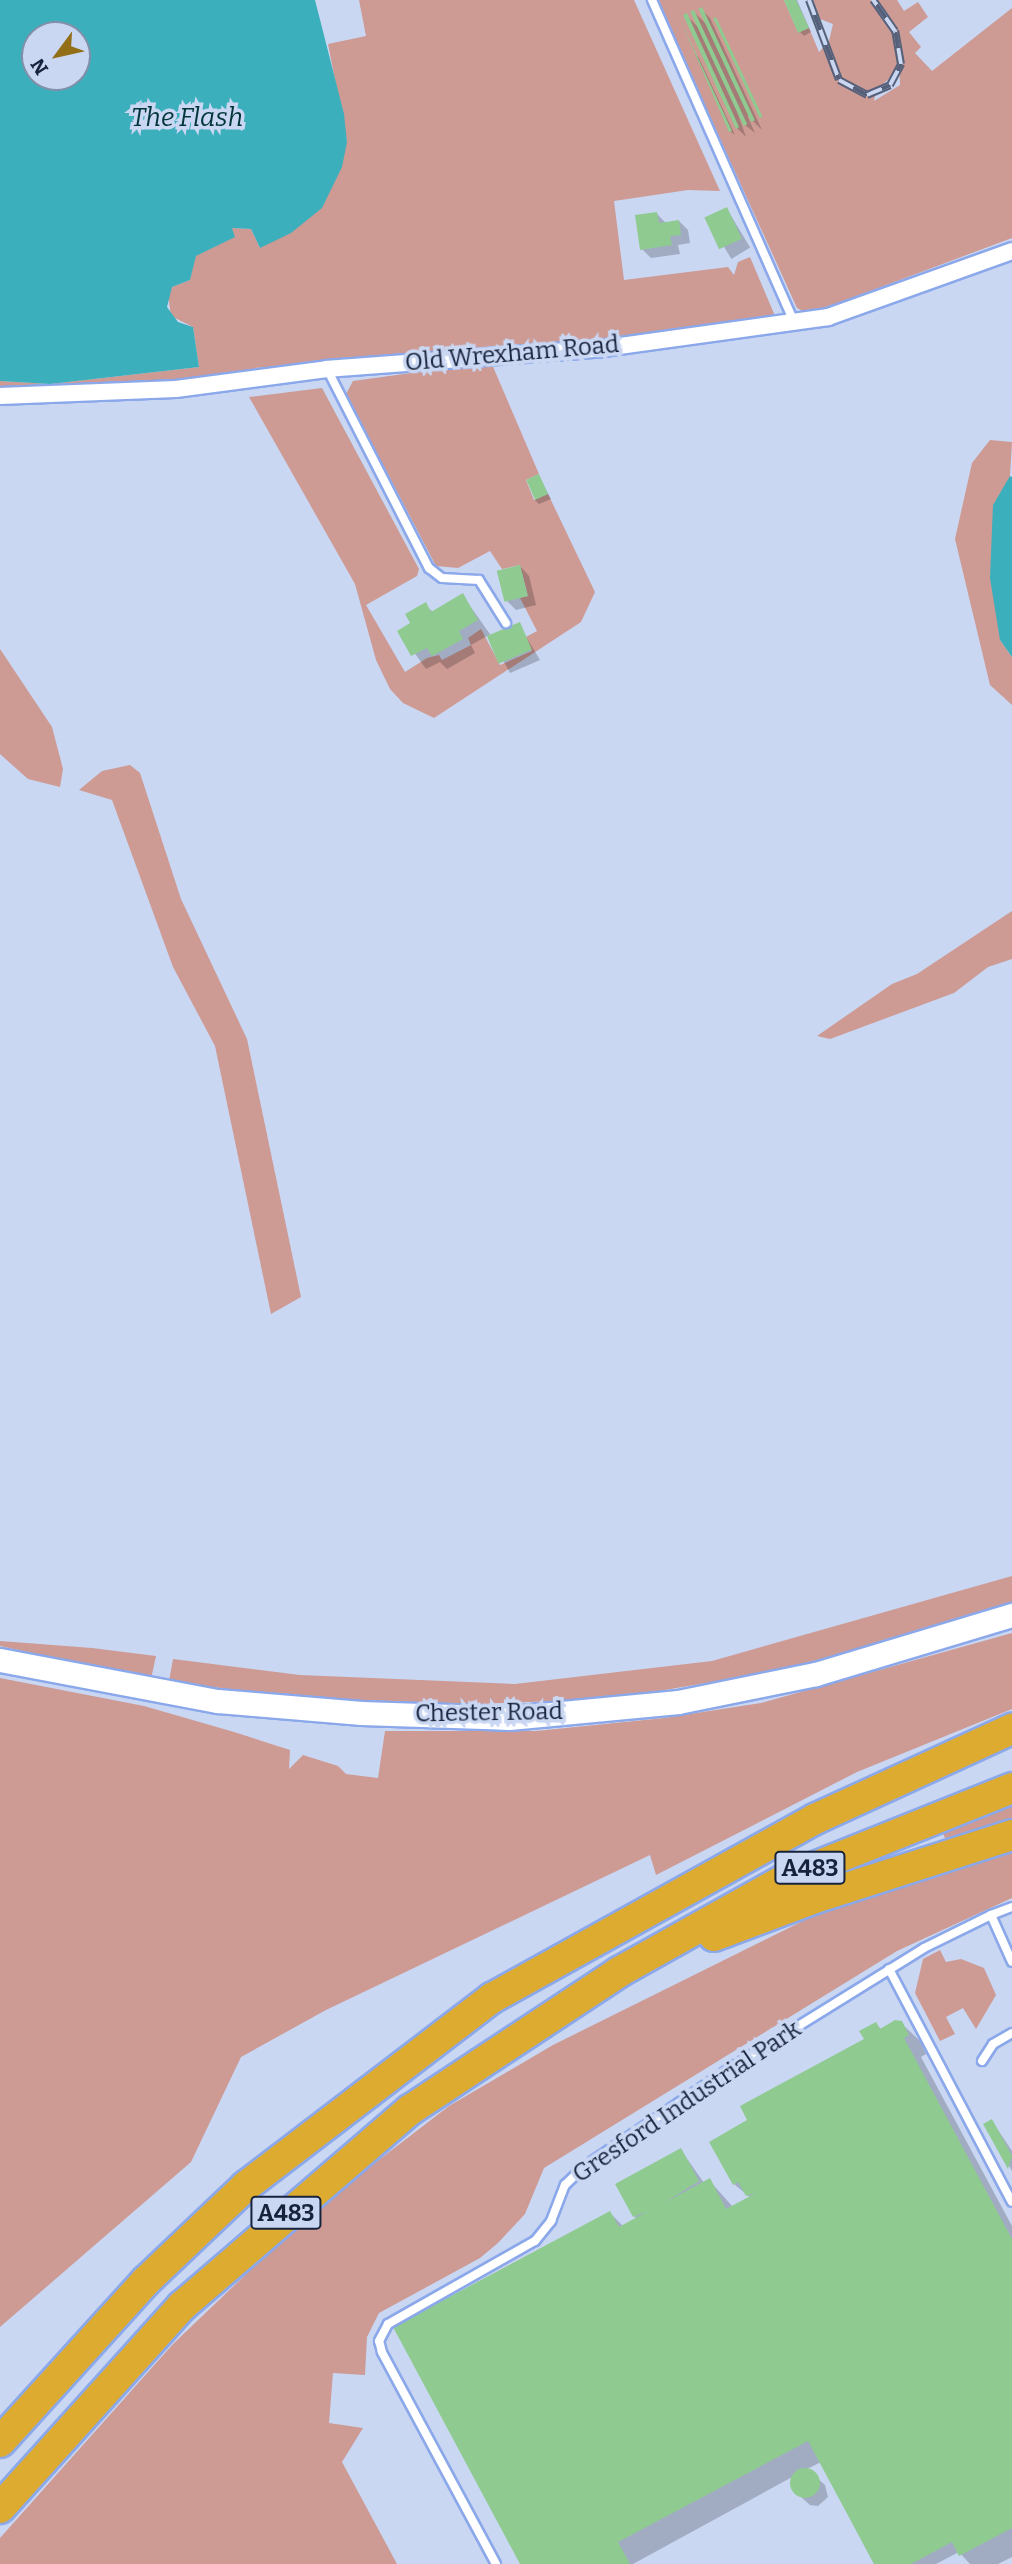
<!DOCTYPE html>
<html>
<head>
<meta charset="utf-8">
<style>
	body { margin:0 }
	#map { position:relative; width:1012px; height:2564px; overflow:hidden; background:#cad7f3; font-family:Bitter,serif }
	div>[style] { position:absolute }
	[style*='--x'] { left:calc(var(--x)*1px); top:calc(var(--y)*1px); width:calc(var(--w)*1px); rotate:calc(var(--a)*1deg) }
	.green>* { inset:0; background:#cd9a94 }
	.water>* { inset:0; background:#3bafbb }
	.shadow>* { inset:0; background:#0003; transform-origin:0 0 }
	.building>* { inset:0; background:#8fcb91; transform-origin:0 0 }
	.round { border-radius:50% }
	.roads { filter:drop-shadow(2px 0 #8ba8ea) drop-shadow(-2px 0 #8ba8ea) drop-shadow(0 2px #8ba8ea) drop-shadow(0 -2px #8ba8ea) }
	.lane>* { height:8px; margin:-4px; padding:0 4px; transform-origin:4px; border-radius:4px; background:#fff }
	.street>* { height:16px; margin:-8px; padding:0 8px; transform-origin:8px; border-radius:8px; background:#fff }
	.secondary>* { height:23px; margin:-11.5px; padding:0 11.5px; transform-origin:11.5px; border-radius:11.5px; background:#fff }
	.highway>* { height:30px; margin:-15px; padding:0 15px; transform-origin:15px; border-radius:15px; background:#ddab2f }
	.rail>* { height:8px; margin-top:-4px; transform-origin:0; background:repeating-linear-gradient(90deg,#cad7f3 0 16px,#55617b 0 32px); box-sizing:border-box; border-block:2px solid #55617b }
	span { translate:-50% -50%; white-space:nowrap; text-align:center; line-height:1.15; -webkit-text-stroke:7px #cad7f3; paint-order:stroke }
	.shield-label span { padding:2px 5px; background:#cad7f3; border:2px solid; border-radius:5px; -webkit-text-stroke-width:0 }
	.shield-label { font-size:23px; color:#17223b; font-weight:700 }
	.street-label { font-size:24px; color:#17223b }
	.water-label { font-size:26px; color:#00353a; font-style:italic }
	.north { position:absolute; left:21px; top:21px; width:70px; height:70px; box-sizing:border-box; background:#cad7f3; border:2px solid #828fa9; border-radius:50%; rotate:237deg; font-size:19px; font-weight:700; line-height:28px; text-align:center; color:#17223b }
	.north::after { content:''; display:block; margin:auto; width:24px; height:32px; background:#926f16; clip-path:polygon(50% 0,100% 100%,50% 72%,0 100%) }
</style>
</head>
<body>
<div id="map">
	<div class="green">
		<i style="clip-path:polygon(359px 0,634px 0,720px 191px,688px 190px,614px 201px,624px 280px,728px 267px,734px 275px,738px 262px,750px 257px,775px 316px,601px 339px,255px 368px,252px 373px,176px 385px,0 392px,0 381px,50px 384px,199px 367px,193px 327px,171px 316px,168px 295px,172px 287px,190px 280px,195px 256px,234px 237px,231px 228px,251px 229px,260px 248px,347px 142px,328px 44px,366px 36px)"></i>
		<i style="clip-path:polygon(evenodd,657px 0,784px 0,798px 32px,809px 28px,819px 52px,829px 41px,833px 24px,820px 19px,813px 0,871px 0,896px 37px,894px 23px,876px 0,897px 0,904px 11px,918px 2px,928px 17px,909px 32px,921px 47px,915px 53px,932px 71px,1012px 8px,1012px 238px,809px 314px,797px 308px,657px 0,899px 59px,900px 85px,874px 101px,876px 91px,897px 71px,899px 59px)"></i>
		<i style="clip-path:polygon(491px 362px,539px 474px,526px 480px,534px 500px,548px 494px,595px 592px,581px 622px,434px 718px,403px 703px,390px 689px,376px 660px,355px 584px,249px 397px,322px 388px,419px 569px,417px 576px,366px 605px,405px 672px,427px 658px,439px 655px,442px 660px,471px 645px,468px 638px,481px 629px,500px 665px,532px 651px,526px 637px,537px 631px,520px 598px,528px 596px,520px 565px,502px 569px,490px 551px,458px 568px,436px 566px,346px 394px,353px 381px)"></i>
		<i style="clip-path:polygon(990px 440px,1012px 442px,1000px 640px,1012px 657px,1012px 705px,990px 685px,955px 539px,972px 463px)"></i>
		<i style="clip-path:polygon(0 649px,52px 727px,63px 769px,60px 787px,28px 779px,0 754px)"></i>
		<i style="clip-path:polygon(130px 765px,140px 773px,181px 899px,247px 1039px,301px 1297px,271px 1314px,215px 1046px,173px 967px,112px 800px,79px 790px,102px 771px)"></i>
		<i style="clip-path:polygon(1012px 911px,1012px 959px,988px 967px,954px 993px,830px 1039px,817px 1036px,892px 984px,917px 974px)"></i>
		<i style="clip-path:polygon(1012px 1576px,1012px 1604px,787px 1669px,618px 1698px,439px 1706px,309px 1700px,169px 1681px,173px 1659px,300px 1675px,515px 1684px,712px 1661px)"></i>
		<i style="clip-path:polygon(1012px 1633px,1012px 1709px,857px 1772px,656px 1875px,650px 1855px,326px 2010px,241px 2057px,191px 2162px,0 2327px,0 1678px,144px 1706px,234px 1732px,290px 1750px,289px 1769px,303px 1755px,338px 1766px,346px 1774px,378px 1778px,385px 1731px,536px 1731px,664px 1718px,761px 1703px)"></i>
		<i style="clip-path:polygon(0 1641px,92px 1648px,156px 1656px,151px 1679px,0 1646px)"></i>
		<i style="clip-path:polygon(1012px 1796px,1012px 1823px,948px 1844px,939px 1826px)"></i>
		<i style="clip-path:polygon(1012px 1847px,1012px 1898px,897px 1951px,544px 2168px,525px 2214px,498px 2243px,480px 2258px,379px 2313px,367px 2337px,365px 2375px,333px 2373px,329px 2423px,363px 2428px,342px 2462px,397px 2564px,0 2564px,0 2538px,173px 2344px,310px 2213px,449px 2106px,553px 2045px,823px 1911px)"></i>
		<i style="clip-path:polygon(940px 1950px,946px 1962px,961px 1959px,984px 1968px,996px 1995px,976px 2029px,963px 2008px,946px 2017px,955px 2034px,940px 2041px,915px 1993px,923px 1959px)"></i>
	</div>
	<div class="water">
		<i style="clip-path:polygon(evenodd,0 0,315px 0,344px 114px,347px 142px,342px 167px,322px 208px,291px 233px,260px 248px,251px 229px,232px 228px,235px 237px,196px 256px,190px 280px,172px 287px,167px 307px,178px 322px,193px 327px,199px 367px,50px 384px,0 381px,0 0,77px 35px,77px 77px,35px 77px,35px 35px,77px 35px)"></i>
		<i style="clip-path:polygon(1010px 476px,1012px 477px,1012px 657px,1000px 640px,990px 578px,993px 505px)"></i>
	</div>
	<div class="shadow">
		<i style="clip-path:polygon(786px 0,797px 0,811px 32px,804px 36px,800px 32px)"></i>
		<i style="clip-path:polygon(810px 6px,816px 10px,822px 26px,816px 22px)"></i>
		<i style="clip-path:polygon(701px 9px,710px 18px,762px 130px,747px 115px,755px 133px,745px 125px,732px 97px,746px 137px,737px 128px,686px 15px,700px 29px,694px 12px,709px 27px)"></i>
		<i style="clip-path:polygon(695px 54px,699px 58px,735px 135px,730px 131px)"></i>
		<i style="left:727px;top:209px;width:45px;height:22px;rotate:59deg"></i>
		<i style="clip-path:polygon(657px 214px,666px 223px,679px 221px,688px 230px,690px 243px,678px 245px,680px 254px,651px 258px,642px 249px)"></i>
		<i style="clip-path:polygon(539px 476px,551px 499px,539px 504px,535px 500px)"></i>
		<i style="clip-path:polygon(520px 566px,529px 576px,536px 605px,516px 610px,507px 601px)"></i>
		<i style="clip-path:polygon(463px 596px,492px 637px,519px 625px,540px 660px,510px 673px,489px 635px,471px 645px,475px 653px,447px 669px,440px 662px,426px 669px,399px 631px,413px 624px,425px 605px,433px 612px)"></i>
		<i style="clip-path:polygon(901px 2023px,920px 2041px,926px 2054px,921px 2057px,1012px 2226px,1012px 2557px,998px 2564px,970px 2564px,959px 2552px,936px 2564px,874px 2564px,821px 2462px,807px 2469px,825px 2485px,828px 2497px,818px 2506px,810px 2505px,800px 2496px,792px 2485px,794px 2476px,633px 2564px,522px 2564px,610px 2213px,623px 2226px,637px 2219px,634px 2216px,681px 2150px,704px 2183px,709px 2180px,733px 2207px,751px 2198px,734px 2184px,749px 2120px,866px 2040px,876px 2024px,882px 2030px)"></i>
		<i style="clip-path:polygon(992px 2121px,1012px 2151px,1012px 2171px,986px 2124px)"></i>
	</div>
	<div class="building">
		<i style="clip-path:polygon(784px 0,796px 0,809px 28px,798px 33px)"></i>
		<i style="left:813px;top:4px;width:18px;height:5px;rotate:71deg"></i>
		<i style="left:702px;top:7px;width:125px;height:4px;rotate:65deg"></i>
		<i style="left:694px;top:10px;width:126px;height:4px;rotate:65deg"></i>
		<i style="clip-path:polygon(687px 13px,739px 127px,736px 129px,683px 15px)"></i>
		<i style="clip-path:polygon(679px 17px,732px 131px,729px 132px)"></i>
		<i style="left:716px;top:17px;width:110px;height:3px;rotate:65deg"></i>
		<i style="left:727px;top:207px;width:35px;height:25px;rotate:65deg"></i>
		<i style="clip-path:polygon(657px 212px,659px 223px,679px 220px,681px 235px,670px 236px,672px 245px,640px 250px,635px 215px)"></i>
		<i style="left:539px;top:474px;width:22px;height:14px;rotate:66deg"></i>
		<i style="left:520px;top:565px;width:32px;height:24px;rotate:76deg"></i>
		<i style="clip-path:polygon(463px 593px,478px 620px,459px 631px,463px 639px,432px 656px,427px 648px,411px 656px,397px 631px,410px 623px,405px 614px,426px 602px,431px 612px)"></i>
		<i style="left:520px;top:622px;width:30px;height:36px;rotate:67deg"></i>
		<i style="clip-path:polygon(895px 2020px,902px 2021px,909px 2035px,904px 2038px,1012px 2239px,1012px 2528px,959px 2556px,952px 2542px,911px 2564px,874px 2564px,808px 2441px,618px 2542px,630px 2564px,520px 2564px,393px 2327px,610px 2211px,619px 2227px,648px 2211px,633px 2217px,615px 2184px,681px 2148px,699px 2181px,662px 2204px,710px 2178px,726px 2209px,756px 2193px,746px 2196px,738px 2182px,733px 2185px,709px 2142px,747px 2120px,740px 2106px,864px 2039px,859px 2031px,876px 2022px,880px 2029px)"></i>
		<i style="clip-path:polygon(992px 2119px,1012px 2156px,1008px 2169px,983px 2124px)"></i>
		<i class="round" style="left:790px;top:2468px;width:30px;height:30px"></i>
	</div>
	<div class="roads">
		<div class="lane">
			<i style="--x:652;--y:0;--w:350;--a:66.2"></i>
			<i style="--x:327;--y:369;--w:224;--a:62.9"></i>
			<i style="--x:429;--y:568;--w:16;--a:38"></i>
			<i style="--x:442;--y:578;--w:37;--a:3"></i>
			<i style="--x:479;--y:580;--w:51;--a:57.9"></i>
			<i style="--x:991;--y:1915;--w:22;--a:-21"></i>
			<i style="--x:889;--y:1969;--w:263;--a:62.2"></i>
			<i style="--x:982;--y:2061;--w:20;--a:-57"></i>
			<i style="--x:993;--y:2044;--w:22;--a:-30"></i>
			<i style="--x:496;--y:2564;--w:241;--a:-118.3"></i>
			<i style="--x:382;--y:2352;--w:11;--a:-105"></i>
			<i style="--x:379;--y:2341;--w:19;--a:-62"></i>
			<i style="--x:388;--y:2324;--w:169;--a:-29.5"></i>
			<i style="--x:535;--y:2241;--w:26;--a:-51"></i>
			<i style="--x:551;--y:2221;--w:39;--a:-69"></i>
			<i style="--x:565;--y:2185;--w:28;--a:-44"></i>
			<i style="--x:585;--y:2166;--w:174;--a:-34"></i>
			<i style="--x:729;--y:2069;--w:229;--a:-31.8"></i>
			<i style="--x:924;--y:1948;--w:75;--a:-26.2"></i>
			<i style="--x:991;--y:1915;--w:51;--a:65.9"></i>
		</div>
		<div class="street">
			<i style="--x:0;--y:396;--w:176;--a:-2.3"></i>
			<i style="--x:176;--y:389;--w:152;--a:-7.5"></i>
			<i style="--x:327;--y:369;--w:279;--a:-4.3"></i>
			<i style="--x:605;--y:348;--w:225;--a:-7.9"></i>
			<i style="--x:828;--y:317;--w:195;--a:-19.7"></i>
		</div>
		<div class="secondary">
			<i style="--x:0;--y:1660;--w:222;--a:10.7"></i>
			<i style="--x:218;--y:1701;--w:144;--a:4.8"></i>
			<i style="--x:361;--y:1713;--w:148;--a:1.9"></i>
			<i style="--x:509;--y:1718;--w:170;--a:-5.4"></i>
			<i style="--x:678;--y:1702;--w:141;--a:-11.5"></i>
			<i style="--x:816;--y:1674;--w:205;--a:-16.8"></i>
		</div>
		<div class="highway">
			<i style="--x:714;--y:1936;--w:108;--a:-20.6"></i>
			<i style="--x:815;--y:1898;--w:207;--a:-17.7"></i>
			<i style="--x:0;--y:2442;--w:217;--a:-47.8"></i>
			<i style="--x:146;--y:2281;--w:138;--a:-43.5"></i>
			<i style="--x:246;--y:2186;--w:310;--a:-37.4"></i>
			<i style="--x:492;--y:1998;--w:369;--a:-29"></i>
			<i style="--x:815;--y:1819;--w:217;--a:-24.6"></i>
			<i style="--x:0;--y:2508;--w:272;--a:-48"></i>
			<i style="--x:182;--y:2306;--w:301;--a:-40.7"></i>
			<i style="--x:410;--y:2110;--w:250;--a:-33.4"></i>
			<i style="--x:619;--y:1972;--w:193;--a:-29.2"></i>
			<i style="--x:787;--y:1878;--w:242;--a:-21.8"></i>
		</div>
	</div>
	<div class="rail">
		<i style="--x:809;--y:0;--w:85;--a:69.4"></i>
		<i style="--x:839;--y:80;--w:32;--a:28"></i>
		<i style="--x:867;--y:95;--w:25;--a:-23"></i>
		<i style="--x:890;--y:85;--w:24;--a:-62"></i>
		<i style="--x:901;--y:64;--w:34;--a:-100"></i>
		<i style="--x:895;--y:31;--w:38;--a:-125"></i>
	</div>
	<div class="shield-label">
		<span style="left:810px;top:1868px">A483</span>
		<span style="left:286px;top:2213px">A483</span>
	</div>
	<div class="street-label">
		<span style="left:512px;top:354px;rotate:-5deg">Old Wrexham Road</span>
		<span style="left:489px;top:1713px;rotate:-1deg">Chester Road</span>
		<span style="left:687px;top:2102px;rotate:-34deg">Gresford Industrial Park</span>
	</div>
	<div class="water-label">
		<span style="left:187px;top:118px">The Flash</span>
	</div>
	<div class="north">N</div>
</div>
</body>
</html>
